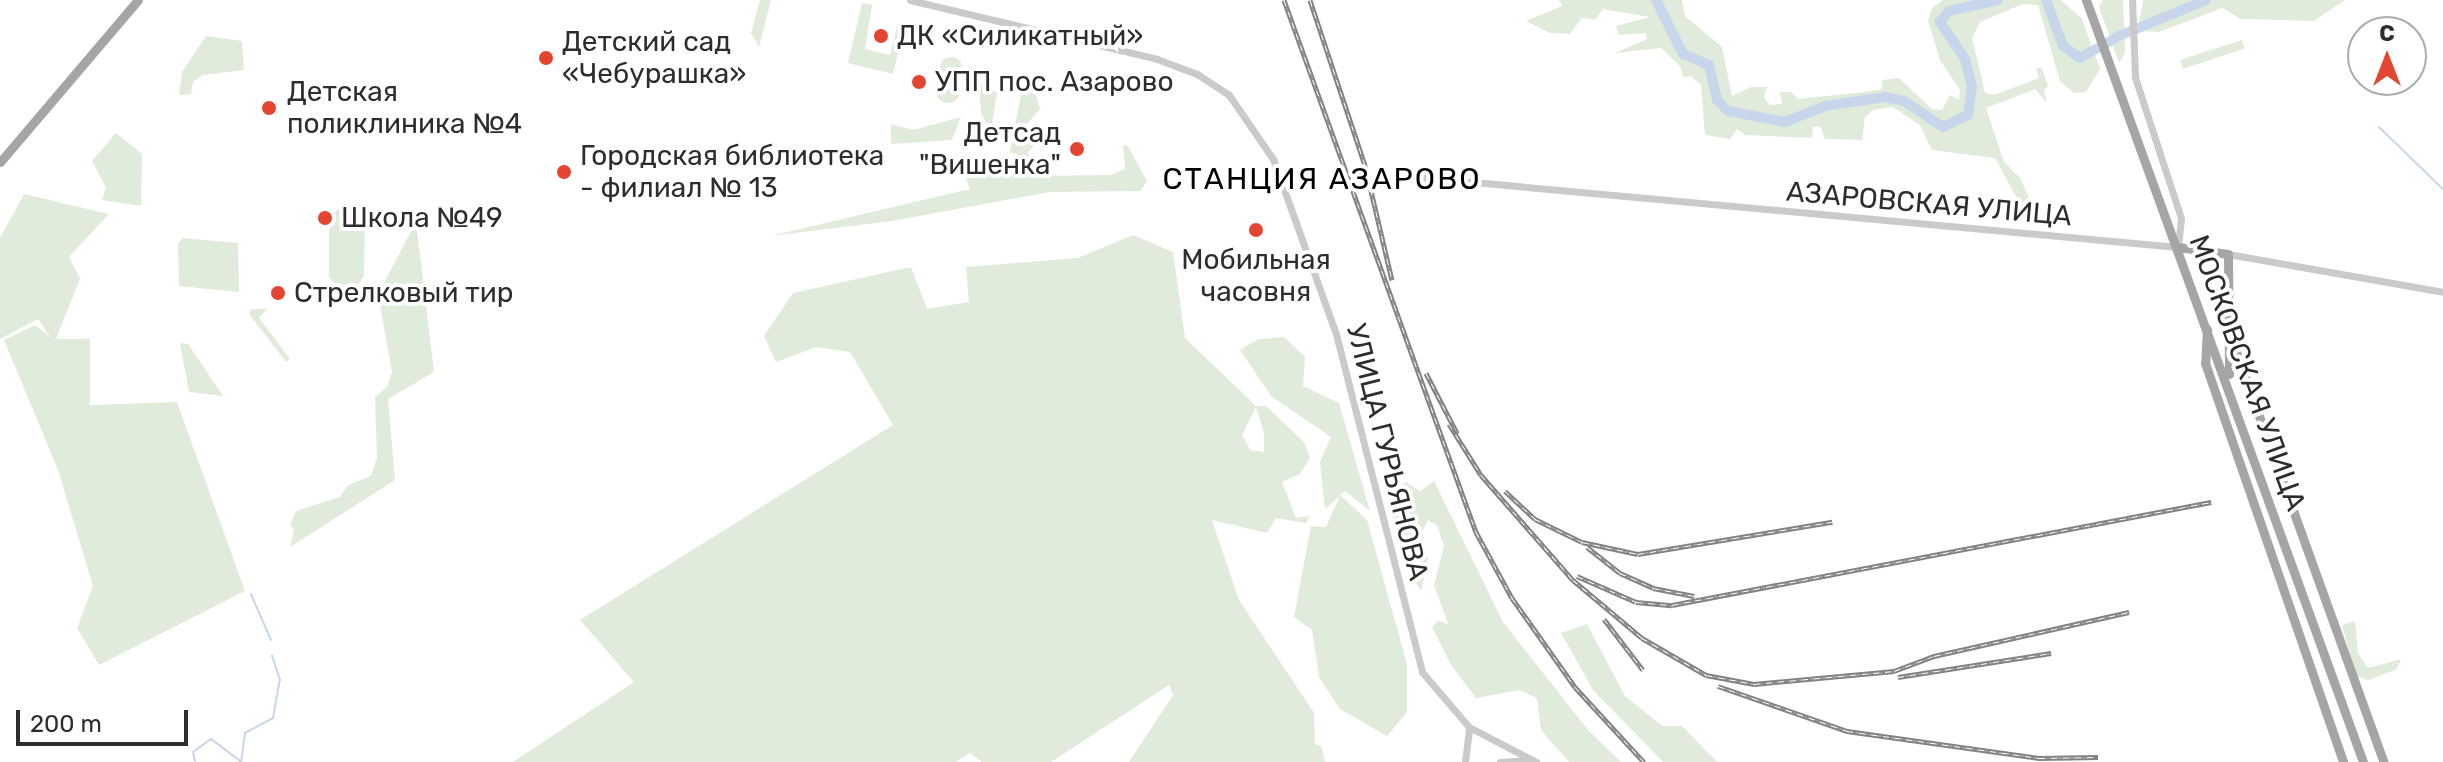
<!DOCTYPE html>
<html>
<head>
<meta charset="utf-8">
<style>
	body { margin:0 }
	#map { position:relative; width:2443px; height:762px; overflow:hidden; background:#fff; font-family:Rubik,sans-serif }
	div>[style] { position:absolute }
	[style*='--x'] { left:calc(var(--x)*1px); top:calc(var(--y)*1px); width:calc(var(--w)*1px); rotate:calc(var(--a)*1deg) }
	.green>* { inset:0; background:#e0ebdb; transform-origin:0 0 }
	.round { border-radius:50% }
	.stream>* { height:2px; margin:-1px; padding:0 1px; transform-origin:1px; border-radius:1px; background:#c7d6eb }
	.river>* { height:10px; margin:-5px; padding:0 5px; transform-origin:5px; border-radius:5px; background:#c7d6eb }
	.minor>* { height:7px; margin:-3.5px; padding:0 3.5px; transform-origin:3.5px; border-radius:3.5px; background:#cacaca }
	.major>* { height:9px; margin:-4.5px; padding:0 4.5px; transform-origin:4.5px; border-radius:4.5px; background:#a5a5a5 }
	.rail>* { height:5px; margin-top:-2.5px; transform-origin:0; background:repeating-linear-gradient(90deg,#fff 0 6px,#828282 0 12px); box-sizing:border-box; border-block:2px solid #828282 }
	.dots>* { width:22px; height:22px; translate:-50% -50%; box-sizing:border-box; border:4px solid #fff; border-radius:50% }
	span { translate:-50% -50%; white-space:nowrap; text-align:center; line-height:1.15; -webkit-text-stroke:8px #fff; paint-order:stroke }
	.poi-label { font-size:28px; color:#2d2d2d }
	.left { translate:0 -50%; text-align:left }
	.right { translate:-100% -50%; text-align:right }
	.street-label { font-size:28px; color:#2d2d2d }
	.neighbourhood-label { font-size:30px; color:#000; letter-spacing:2px }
	.north { position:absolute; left:2347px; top:16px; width:80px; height:80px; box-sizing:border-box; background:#fff; border:2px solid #ababab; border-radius:50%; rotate:0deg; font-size:22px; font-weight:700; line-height:32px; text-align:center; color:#2d2d2d }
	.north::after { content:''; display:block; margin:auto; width:28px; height:36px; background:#e44530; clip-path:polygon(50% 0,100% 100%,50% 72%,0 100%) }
	.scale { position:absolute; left:16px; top:710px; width:172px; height:36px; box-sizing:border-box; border:4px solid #2d2d2d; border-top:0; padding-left:10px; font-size:24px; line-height:28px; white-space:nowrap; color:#2d2d2d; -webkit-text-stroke:6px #fff; paint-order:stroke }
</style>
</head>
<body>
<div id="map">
	<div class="green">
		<i style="clip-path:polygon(760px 0,771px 0,759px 47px,751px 33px)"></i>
		<i style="clip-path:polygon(1559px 0,1682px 0,1685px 16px,1722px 47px,1732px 96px,1751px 87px,1767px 87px,1764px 98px,1770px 105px,1782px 104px,1780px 92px,1791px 92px,1798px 99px,1864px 92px,1882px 89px,1882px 80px,1899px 78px,1932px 109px,1942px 110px,1950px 95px,1959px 100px,1960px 90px,1940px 60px,1928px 21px,1932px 8px,1943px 0,2061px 0,2082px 19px,2100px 69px,2086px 92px,2074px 93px,2060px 81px,2038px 5px,2023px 4px,1980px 22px,1972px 38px,1985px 93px,1994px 95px,2039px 78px,2036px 68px,2042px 68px,2048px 86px,2044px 90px,2047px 103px,2035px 89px,1986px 108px,2004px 162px,2020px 178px,2039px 219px,2029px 220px,1995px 158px,1932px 150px,1920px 125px,1893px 107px,1873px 110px,1865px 117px,1862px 140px,1825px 139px,1820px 126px,1813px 127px,1812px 138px,1745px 135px,1737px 129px,1730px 139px,1705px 135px,1701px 85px,1691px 76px,1683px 77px,1680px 66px,1661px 48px,1615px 53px,1647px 39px,1646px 33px,1619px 35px,1616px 26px,1650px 17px,1603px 9px,1595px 20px,1582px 18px,1570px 34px,1550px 33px,1526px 21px,1562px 6px)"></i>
		<i style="clip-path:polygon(2103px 0,2123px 0,2125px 53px,2119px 63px,2099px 7px)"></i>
		<i style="clip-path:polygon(2143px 0,2345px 0,2314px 21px,2241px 19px,2222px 8px,2159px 32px,2138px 31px)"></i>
		<i style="clip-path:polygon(862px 3px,872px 5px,865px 49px,890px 55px,898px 23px,905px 25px,893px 74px,848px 63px)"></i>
		<i style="clip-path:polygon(206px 36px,242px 41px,244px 70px,203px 75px,193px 82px,191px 94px,179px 95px,182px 72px)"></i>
		<i style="left:2242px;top:40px;width:9px;height:65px;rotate:72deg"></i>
		<i class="round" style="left:940px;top:57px;width:22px;height:22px"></i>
		<i class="round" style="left:936px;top:79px;width:24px;height:24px"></i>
		<i style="clip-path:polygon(1024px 79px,1035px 90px,1040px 109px,1027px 124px,1041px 139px,1028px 152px,1033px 176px,1111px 175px,1125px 169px,1123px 145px,1128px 146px,1147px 181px,1140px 191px,1050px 192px,892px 221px,770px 236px,970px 189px,960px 162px,1014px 171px,1017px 154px,1010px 153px)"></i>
		<i style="clip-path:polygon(979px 85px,997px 92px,991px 132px,981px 113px)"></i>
		<i style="clip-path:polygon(961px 117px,952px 140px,891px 144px,891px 124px,913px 130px)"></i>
		<i style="clip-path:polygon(116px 133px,142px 154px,141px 206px,102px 200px,106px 188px,92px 161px)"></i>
		<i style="clip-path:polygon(24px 194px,109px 214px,69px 257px,80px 279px,56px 339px,90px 339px,90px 405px,177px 402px,245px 591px,99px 665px,77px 628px,93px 586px,58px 470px,4px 340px,35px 325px,51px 338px,38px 319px,0 339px,0 238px)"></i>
		<i style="clip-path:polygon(338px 209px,357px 209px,365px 220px,364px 276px,357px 287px,337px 287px,329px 277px,329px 219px)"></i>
		<i style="clip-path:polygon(416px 222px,434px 372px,388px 399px,395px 480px,290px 547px,294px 530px,290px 524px,296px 511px,340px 497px,348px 485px,371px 476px,377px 458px,375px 397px,387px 387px,392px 372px,378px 294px)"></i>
		<i style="clip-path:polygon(evenodd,1133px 235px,1173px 252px,1185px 338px,1256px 406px,1266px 406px,1304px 442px,1310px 458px,1300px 474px,1282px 482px,1296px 518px,1310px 516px,1306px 523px,1276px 518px,1267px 533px,1212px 520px,1239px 600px,1314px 713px,1315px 744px,1321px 746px,1325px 762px,1129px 762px,1173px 695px,1169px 685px,1051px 762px,982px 762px,970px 753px,956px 762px,513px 762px,634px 682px,580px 620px,893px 425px,850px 352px,816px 347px,776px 362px,764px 336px,793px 293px,911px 267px,927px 309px,969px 302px,966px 267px,1078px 258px,1133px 235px,1256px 407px,1264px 434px,1264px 452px,1250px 450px,1242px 435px,1256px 407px)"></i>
		<i style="clip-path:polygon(183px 238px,238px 243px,239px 292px,179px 286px,178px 243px)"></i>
		<i style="clip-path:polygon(251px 309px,267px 309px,259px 318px,290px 359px,286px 362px,249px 314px)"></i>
		<i style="clip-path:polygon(1284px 337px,1305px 357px,1303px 386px,1339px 403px,1370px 511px,1345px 491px,1340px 495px,1367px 520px,1407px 664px,1407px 712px,1387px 736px,1340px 709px,1319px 677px,1312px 630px,1294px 617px,1311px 526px,1326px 527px,1340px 496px,1325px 509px,1320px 462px,1331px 437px,1271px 396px,1240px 350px,1259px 339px)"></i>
		<i style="clip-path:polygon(180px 343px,188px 344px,223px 396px,189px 392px)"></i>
		<i style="clip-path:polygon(1434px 481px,1503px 622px,1588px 730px,1621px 762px,1569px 762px,1541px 730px,1537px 698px,1519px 690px,1476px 698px,1451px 665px,1432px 627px,1438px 621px,1448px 624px,1434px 585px,1444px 546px,1437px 525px,1428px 520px,1422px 532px,1428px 559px,1421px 591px,1404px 564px,1391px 510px,1405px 482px,1420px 491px)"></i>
		<i style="clip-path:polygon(2355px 621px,2358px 653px,2368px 668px,2401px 659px,2397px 669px,2368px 680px,2356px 676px,2342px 625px)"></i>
		<i style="clip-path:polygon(1587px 624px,1625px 696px,1662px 726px,1682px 726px,1717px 762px,1663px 762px,1593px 690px,1561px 633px)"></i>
	</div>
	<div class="stream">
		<i style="--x:2379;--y:127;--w:89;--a:44.1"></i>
		<i style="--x:251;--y:594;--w:50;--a:66.5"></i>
		<i style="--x:195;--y:762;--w:10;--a:-101"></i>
		<i style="--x:193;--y:752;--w:22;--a:-36"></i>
		<i style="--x:211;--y:739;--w:38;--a:37"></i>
		<i style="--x:241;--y:762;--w:29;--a:-82"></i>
		<i style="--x:245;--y:733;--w:32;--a:-28"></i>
		<i style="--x:273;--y:718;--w:39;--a:-80"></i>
		<i style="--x:280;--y:680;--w:26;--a:-108"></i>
	</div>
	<div class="river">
		<i style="--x:1656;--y:0;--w:60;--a:63.4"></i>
		<i style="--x:1683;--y:54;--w:28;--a:23"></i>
		<i style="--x:1709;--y:65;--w:36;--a:77"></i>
		<i style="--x:1717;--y:100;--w:16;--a:45"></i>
		<i style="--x:1728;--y:111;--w:58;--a:10.9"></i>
		<i style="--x:1785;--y:122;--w:43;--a:-21.8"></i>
		<i style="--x:1825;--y:106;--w:61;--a:-8.5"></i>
		<i style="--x:1885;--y:97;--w:19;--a:12"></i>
		<i style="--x:1904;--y:101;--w:47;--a:33.7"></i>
		<i style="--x:1943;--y:127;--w:28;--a:-26"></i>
		<i style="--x:1968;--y:115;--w:28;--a:-82"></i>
		<i style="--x:1972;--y:87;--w:29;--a:-104"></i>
		<i style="--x:1965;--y:59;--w:45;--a:-124"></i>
		<i style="--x:1940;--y:22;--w:14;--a:-51"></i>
		<i style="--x:1949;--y:11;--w:50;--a:-12.7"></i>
		<i style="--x:2046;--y:0;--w:49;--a:69.7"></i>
		<i style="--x:2063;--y:46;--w:21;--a:35"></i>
		<i style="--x:2080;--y:58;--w:45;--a:-29.4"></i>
		<i style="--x:2119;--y:36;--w:94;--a:-22.5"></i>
	</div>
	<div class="minor">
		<i style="--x:910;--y:0;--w:254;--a:13.4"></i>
		<i style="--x:1157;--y:59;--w:43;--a:20.6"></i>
		<i style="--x:1197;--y:74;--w:38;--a:33"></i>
		<i style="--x:1229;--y:95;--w:78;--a:55.5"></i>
		<i style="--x:1273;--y:159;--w:186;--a:70.2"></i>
		<i style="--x:1336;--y:334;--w:349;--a:75.7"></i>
		<i style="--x:1422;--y:672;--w:72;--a:49.5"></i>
		<i style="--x:1469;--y:727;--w:76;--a:27.6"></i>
		<i style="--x:1408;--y:176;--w:773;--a:5.27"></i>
		<i style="--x:2178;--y:247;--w:29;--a:-84"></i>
		<i style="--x:2181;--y:218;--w:148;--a:-108.1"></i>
		<i style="--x:2135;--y:77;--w:77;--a:-92.2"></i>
		<i style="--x:2228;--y:254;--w:218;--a:10"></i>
		<i style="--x:1465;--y:762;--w:35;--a:-83"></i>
		<i style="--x:1500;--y:762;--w:31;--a:-4"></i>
	</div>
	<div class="major">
		<i style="--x:2086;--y:0;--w:811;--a:70.02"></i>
		<i style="--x:0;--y:162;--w:213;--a:-49.6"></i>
		<i style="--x:2178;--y:247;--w:50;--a:8"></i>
		<i style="--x:2228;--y:254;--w:120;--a:89.5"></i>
		<i style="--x:2227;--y:327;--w:462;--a:70.2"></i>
		<i style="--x:2207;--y:329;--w:34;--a:93"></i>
		<i style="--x:2205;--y:363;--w:422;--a:70.9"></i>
	</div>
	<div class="rail">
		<i style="--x:1284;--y:0;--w:566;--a:70.16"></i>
		<i style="--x:1476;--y:532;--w:75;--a:61.4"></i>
		<i style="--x:1512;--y:598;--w:109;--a:54.7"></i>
		<i style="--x:1575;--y:687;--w:102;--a:47.4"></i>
		<i style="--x:1310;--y:0;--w:174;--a:71.6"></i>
		<i style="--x:1365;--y:165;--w:118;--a:76.8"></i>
		<i style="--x:1426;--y:373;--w:68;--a:62.7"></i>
		<i style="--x:1449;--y:424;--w:60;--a:57.9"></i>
		<i style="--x:1481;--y:475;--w:140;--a:48.8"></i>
		<i style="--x:1573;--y:580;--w:90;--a:40"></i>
		<i style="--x:1642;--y:638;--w:74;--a:30"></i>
		<i style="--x:1706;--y:675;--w:49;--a:10.6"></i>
		<i style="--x:1754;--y:684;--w:141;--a:-5.3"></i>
		<i style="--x:1894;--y:671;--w:43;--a:-20.6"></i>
		<i style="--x:1934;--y:656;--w:200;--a:-12.7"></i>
		<i style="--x:1505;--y:491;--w:41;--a:43"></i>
		<i style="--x:1535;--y:519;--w:52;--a:26.1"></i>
		<i style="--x:1582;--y:542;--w:57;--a:12.1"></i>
		<i style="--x:1638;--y:554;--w:197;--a:-9.4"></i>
		<i style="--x:1587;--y:547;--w:42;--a:38.2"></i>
		<i style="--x:1620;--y:573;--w:36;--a:24"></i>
		<i style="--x:1653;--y:588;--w:42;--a:11"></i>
		<i style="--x:1577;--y:576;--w:64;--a:23.8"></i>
		<i style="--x:1636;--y:602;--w:36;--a:5"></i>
		<i style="--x:1672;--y:605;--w:549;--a:-10.82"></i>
		<i style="--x:1604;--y:619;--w:64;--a:52.6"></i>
		<i style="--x:1898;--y:677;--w:155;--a:-8.9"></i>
		<i style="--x:1718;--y:686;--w:137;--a:19.2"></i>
		<i style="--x:1847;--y:731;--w:194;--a:8"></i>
		<i style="--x:2039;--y:758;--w:59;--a:-1"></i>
	</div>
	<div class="dots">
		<i style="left:881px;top:36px;background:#e44530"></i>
		<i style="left:546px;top:58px;background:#e44530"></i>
		<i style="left:919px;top:82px;background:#e44530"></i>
		<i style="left:269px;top:108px;background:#e44530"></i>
		<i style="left:1077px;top:149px;background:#e44530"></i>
		<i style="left:564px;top:172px;background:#e44530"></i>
		<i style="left:325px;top:218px;background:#e44530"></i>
		<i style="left:1256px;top:230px;background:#e44530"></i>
		<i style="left:278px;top:293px;background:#e44530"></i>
	</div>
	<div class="poi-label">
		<span class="left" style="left:897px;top:36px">ДК «Силикатный»</span>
		<span class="left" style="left:562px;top:58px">Детский сад<br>«Чебурашка»</span>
		<span class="left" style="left:935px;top:82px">УПП пос. Азарово</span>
		<span class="left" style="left:287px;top:108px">Детская<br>поликлиника №4</span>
		<span class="right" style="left:1061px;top:149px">Детсад<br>"Вишенка"</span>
		<span class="left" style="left:580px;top:172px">Городская библиотека<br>- филиал № 13</span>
		<span class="left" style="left:341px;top:218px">Школа №49</span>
		<span style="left:1256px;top:276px">Мобильная<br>часовня</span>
		<span class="left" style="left:294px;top:293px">Стрелковый тир</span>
	</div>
	<div class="street-label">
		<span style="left:1929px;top:204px;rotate:5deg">АЗАРОВСКАЯ УЛИЦА</span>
		<span style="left:2247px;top:373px;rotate:70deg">МОСКОВСКАЯ УЛИЦА</span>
		<span style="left:1387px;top:452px;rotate:76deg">УЛИЦА ГУРЬЯНОВА</span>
	</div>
	<div class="neighbourhood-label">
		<span style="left:1322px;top:179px">СТАНЦИЯ АЗАРОВО</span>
	</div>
	<div class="north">С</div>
	<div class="scale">200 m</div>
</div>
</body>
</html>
